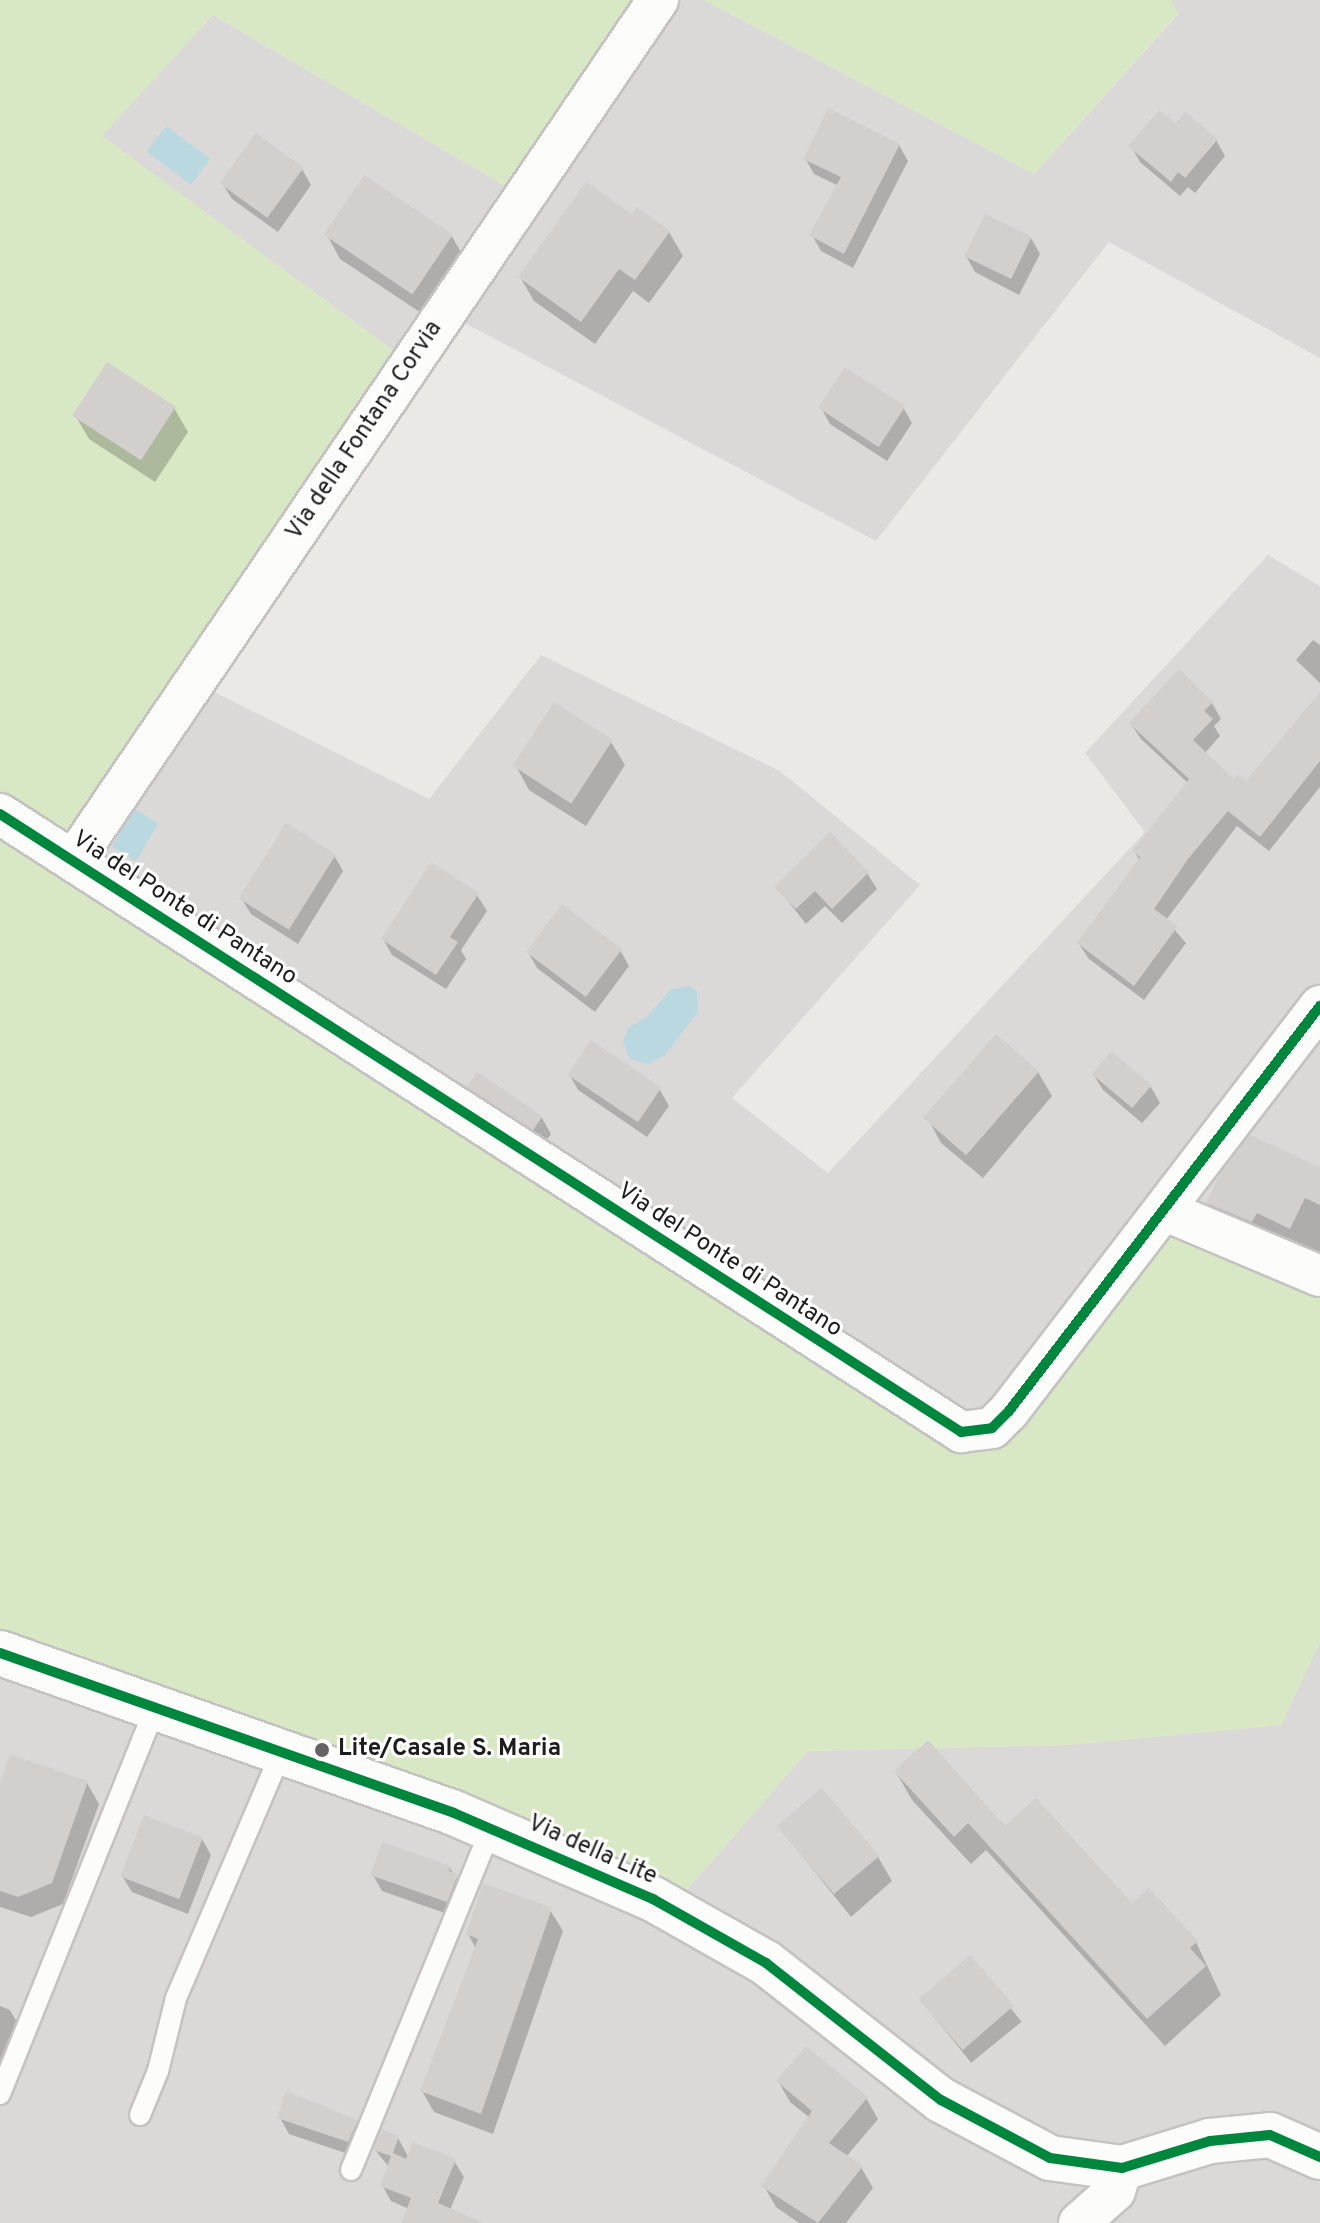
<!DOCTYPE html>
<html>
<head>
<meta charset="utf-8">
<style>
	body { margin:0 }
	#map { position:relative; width:1320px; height:2223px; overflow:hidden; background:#ebe9e6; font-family:Overpass,sans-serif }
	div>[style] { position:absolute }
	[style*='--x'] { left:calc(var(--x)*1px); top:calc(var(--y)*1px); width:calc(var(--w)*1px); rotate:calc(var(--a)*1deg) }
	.residential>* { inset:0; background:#dad9d7 }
	.grass>* { inset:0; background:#d9e8c4 }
	.water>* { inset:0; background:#b9d8df; transform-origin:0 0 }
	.shadow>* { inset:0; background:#0003; transform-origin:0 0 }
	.building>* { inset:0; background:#d2cfcd; transform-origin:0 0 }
	.roads { filter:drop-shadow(2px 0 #c4c3c2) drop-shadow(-2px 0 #c4c3c2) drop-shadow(0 2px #c4c3c2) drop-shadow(0 -2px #c4c3c2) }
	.service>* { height:20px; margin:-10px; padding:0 10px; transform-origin:10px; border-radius:10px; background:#fcfcfb }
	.minor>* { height:40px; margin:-20px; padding:0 20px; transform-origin:20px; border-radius:20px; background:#fcfcfb }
	.tertiary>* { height:44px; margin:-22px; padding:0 22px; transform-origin:22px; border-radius:22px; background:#fcfcfb }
	.cycleway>* { height:10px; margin:-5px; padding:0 5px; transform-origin:5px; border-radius:5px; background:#00873e }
	.dots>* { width:22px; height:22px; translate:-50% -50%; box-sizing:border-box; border:4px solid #fff; border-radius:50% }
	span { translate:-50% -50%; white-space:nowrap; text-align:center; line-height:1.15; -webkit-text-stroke:6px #fff; paint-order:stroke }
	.street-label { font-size:24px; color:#1d1d1d }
	.poi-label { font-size:24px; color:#1d1d1d; font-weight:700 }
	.left { translate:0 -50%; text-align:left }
</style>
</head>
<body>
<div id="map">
	<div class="residential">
		<i style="clip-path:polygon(658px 0,704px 0,1034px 174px,1178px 14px,1171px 0,1320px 0,1320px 358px,1109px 242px,876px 541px,446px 313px,416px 367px,101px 136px,213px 15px,524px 197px)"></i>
		<i style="clip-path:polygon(1268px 555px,1320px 586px,1320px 1276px,992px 1428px,73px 861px,194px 682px,429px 799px,541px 655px,780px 771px,920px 885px,732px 1098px,828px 1173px,1145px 832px,1085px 753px)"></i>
		<i style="clip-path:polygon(1320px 1642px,1320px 2223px,0 2223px,0 1653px,671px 1908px,808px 1751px,1066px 1745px,1281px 1725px)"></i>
	</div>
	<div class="grass">
		<i style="clip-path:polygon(0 0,658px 0,524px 197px,213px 15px,102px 136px,416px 367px,73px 861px,972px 1433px,1166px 1211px,1320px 1276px,1320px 1642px,1281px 1725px,1066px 1745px,808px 1751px,671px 1908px,0 1653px)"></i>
		<i style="clip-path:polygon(704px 0,1171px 0,1178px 13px,1034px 174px)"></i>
	</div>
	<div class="water">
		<i style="left:166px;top:126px;width:55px;height:32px;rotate:37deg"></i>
		<i style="left:134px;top:809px;width:28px;height:44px;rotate:30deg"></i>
		<i style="clip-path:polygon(689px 986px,697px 991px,698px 1012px,665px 1055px,648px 1064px,630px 1059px,623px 1041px,628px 1028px,647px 1017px,670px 990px)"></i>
	</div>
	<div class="shadow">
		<i style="clip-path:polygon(1176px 126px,1216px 140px,1225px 156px,1195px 193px,1188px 187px,1180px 196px,1140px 162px,1131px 146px)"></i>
		<i style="clip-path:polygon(899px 145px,908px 161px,853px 268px,821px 251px,812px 235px,839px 186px,814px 174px,805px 158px)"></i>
		<i style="clip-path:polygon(302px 169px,311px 185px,278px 232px,232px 199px,222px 183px)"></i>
		<i style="clip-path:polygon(632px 217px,669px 232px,683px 256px,649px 303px,633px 291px,595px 344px,534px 301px,520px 277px)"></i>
		<i style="clip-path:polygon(327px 235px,451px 235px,465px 259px,427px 317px,340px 259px)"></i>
		<i style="clip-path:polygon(1031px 238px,1040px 254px,1019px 295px,975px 272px,966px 256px)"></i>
		<i style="clip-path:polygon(903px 407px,912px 423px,887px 461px,830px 424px,821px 408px)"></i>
		<i style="clip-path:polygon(174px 408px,188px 432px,155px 482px,89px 439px,75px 415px)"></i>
		<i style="clip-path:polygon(1313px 640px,1320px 645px,1320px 683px,1296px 660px)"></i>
		<i style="clip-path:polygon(1320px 696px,1320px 787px,1269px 851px,1237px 826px,1166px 920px,1186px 943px,1144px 1000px,1089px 959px,1079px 944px,1140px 861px,1134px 851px,1188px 783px,1141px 739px,1131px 724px,1212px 703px,1221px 719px,1214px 726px,1220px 736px,1204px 754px,1234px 782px,1246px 784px)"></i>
		<i style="clip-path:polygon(611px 742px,625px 765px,586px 826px,529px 790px,516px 766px)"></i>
		<i style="clip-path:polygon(334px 855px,343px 871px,298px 944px,251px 914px,241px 898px)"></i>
		<i style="clip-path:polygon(867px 873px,877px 889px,842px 923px,825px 906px,806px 924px,777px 887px)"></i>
		<i style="clip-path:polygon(477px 895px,487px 911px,461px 950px,466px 959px,446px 989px,392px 955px,383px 939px)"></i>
		<i style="clip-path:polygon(620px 950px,629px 966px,595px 1012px,537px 968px,528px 952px)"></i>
		<i style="clip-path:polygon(1111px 1053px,1151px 1087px,1160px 1103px,1142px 1123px,1103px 1090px,1093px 1074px)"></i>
		<i style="clip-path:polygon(1038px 1072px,1052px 1096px,983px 1178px,941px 1143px,928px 1119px)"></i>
		<i style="clip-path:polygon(569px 1074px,660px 1090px,669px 1106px,647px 1137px,578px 1090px)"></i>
		<i style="clip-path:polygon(469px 1087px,542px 1118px,551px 1134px,543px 1145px,479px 1103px)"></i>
		<i style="clip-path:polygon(1320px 1170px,1320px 1252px,1266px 1229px,1262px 1238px,1218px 1220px,1208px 1203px)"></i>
		<i style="clip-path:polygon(896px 1772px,1005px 1829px,1132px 1906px,1149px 1891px,1196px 1942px,1221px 1995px,1165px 2046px,986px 1850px,971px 1864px,912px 1800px)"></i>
		<i style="clip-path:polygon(87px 1783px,99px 1804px,63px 1904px,31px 1917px,0 1907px,0 1788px)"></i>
		<i style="clip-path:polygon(779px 1827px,878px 1857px,892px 1881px,851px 1917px)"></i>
		<i style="clip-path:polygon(202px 1839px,211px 1855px,188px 1914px,132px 1892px,122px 1876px)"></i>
		<i style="clip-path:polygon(449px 1867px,466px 1892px,456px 1917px,382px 1891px,373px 1875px)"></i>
		<i style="clip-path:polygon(550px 1910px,563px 1931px,493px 2134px,434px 2112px,422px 2091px,476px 1949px,468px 1934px)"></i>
		<i style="left:970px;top:1958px;width:82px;height:65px;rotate:51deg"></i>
		<i style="clip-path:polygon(0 2006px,10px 2010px,19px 2026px,0 2072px)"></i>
		<i style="clip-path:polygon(778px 2081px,866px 2098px,878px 2119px,846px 2157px,861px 2167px,873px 2188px,846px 2223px,799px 2223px,776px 2207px,764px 2186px,810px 2118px,790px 2102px)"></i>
		<i style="clip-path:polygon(280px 2118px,356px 2121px,365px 2137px,357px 2157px,289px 2134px)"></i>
		<i style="clip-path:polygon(398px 2138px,409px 2158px,454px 2161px,464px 2177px,450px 2210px,461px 2223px,403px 2223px,409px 2209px,391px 2201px,382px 2185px,389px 2167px,375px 2150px)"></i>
	</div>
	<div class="building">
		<i style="clip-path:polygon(828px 108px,900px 144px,844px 254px,809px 235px,841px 177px,803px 159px)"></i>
		<i style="clip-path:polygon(1159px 110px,1176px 123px,1185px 112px,1218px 139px,1185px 178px,1178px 172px,1171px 182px,1128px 146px)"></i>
		<i style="left:256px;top:133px;width:59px;height:62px;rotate:36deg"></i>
		<i style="left:364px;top:175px;width:107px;height:72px;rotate:34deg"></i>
		<i style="clip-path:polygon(586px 182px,632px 214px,637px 207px,670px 231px,635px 280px,619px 269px,581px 322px,518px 277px)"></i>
		<i style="left:985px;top:214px;width:52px;height:47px;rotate:26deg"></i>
		<i style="left:107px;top:362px;width:82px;height:64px;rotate:33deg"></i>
		<i style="left:845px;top:367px;width:72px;height:49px;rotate:33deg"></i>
		<i style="clip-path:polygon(1179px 669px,1213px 702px,1204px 711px,1213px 719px,1193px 740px,1234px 779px,1237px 774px,1246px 781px,1320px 692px,1320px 761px,1260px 837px,1228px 811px,1188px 859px,1154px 909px,1178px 926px,1134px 986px,1077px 943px,1140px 857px,1132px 851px,1189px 779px,1129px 723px)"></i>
		<i style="left:554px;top:702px;width:70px;height:76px;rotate:33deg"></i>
		<i style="left:286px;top:823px;width:59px;height:89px;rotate:32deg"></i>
		<i style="clip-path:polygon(830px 832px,869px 872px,832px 909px,815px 891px,796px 909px,774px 887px)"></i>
		<i style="clip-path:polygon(431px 862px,479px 893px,450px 937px,458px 942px,436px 975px,381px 939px)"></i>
		<i style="left:562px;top:904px;width:75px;height:60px;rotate:37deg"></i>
		<i style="left:996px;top:1034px;width:57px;height:111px;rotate:41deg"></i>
		<i style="left:591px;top:1040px;width:85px;height:42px;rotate:34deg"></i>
		<i style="left:1111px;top:1051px;width:53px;height:30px;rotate:40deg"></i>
		<i style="left:477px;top:1072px;width:79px;height:18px;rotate:34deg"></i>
		<i style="clip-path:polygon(1250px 1135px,1320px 1167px,1320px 1205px,1305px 1198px,1290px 1229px,1257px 1213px,1252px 1222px,1206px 1203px,1220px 1174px)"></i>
		<i style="clip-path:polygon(928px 1740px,1005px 1826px,1036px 1798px,1132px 1903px,1149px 1888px,1198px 1941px,1190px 1948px,1206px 1966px,1147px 2019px,968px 1823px,954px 1837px,894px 1771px)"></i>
		<i style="clip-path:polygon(10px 1754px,88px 1781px,52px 1883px,18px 1897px,0 1891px,0 1783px)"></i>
		<i style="left:822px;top:1788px;width:89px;height:59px;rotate:50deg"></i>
		<i style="left:144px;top:1815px;width:63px;height:66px;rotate:21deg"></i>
		<i style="clip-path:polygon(382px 1842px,450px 1866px,449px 1871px,458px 1874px,447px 1902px,370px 1875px)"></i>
		<i style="clip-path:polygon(483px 1883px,552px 1908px,481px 2114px,420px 2091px,478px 1939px,466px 1934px)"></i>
		<i style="left:970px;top:1955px;width:67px;height:68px;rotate:49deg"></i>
		<i style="clip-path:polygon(806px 2046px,868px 2097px,829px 2143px,863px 2166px,818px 2223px,761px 2186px,812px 2111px,776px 2081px)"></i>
		<i style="clip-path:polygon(286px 2091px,358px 2120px,348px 2142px,277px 2118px)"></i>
		<i style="clip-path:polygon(382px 2129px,399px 2136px,393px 2153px,406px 2159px,413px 2142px,456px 2159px,438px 2203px,484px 2223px,401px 2223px,411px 2198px,380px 2186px,391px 2156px,373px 2150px)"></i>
	</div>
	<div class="roads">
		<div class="service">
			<i style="--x:0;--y:2094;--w:415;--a:-68.1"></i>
			<i style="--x:140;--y:2115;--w:48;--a:-67.8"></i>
			<i style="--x:158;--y:2071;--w:75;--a:-76.1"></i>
			<i style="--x:176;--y:1998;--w:267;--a:-66.8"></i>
			<i style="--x:351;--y:2170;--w:370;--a:-67.7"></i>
		</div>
		<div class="minor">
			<i style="--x:0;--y:814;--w:1143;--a:32.74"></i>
			<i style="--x:961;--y:1432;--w:31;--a:-7"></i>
			<i style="--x:992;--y:1428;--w:24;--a:-45"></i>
			<i style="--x:1009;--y:1411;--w:511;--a:-52.48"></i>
			<i style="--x:73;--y:861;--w:1041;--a:-55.81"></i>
			<i style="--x:1166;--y:1211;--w:167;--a:22.9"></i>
			<i style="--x:1079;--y:2223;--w:48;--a:-41.6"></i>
			<i style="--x:1115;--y:2191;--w:24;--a:-73"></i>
		</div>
		<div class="tertiary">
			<i style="--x:0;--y:1653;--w:481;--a:19.4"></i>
			<i style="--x:454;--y:1813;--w:217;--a:23.4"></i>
			<i style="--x:653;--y:1899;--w:130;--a:29.5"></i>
			<i style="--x:766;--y:1963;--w:222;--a:38.1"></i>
			<i style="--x:941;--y:2100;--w:123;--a:28"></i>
			<i style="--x:1050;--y:2158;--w:73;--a:7.9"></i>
			<i style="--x:1122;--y:2168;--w:92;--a:-17.1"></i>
			<i style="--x:1210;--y:2141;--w:60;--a:-5.7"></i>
			<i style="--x:1270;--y:2135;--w:55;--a:23.7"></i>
		</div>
	</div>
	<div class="cycleway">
		<i style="--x:0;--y:814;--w:1143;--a:32.74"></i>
		<i style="--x:961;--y:1432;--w:31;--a:-7"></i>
		<i style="--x:992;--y:1428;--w:24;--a:-45"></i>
		<i style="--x:1009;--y:1411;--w:511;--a:-52.48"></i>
		<i style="--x:0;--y:1653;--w:481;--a:19.4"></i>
		<i style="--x:454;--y:1813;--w:217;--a:23.4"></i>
		<i style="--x:653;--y:1899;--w:130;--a:29.5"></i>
		<i style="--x:766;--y:1963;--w:222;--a:38.1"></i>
		<i style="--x:941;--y:2100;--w:123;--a:28"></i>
		<i style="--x:1050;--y:2158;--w:73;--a:7.9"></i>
		<i style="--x:1122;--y:2168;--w:92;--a:-17.1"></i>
		<i style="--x:1210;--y:2141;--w:60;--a:-5.7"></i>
		<i style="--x:1270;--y:2135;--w:55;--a:23.7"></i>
	</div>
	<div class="dots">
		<i style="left:322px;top:1750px;background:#656463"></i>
	</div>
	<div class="street-label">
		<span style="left:365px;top:431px;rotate:-56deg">Via della Fontana Corvia</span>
		<span style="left:184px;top:909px;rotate:33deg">Via del Ponte di Pantano</span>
		<span style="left:729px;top:1261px;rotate:33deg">Via del Ponte di Pantano</span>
		<span style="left:592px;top:1851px;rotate:24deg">Via della Lite</span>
	</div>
	<div class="poi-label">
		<span class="left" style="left:338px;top:1750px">Lite/Casale S. Maria</span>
	</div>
</div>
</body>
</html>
